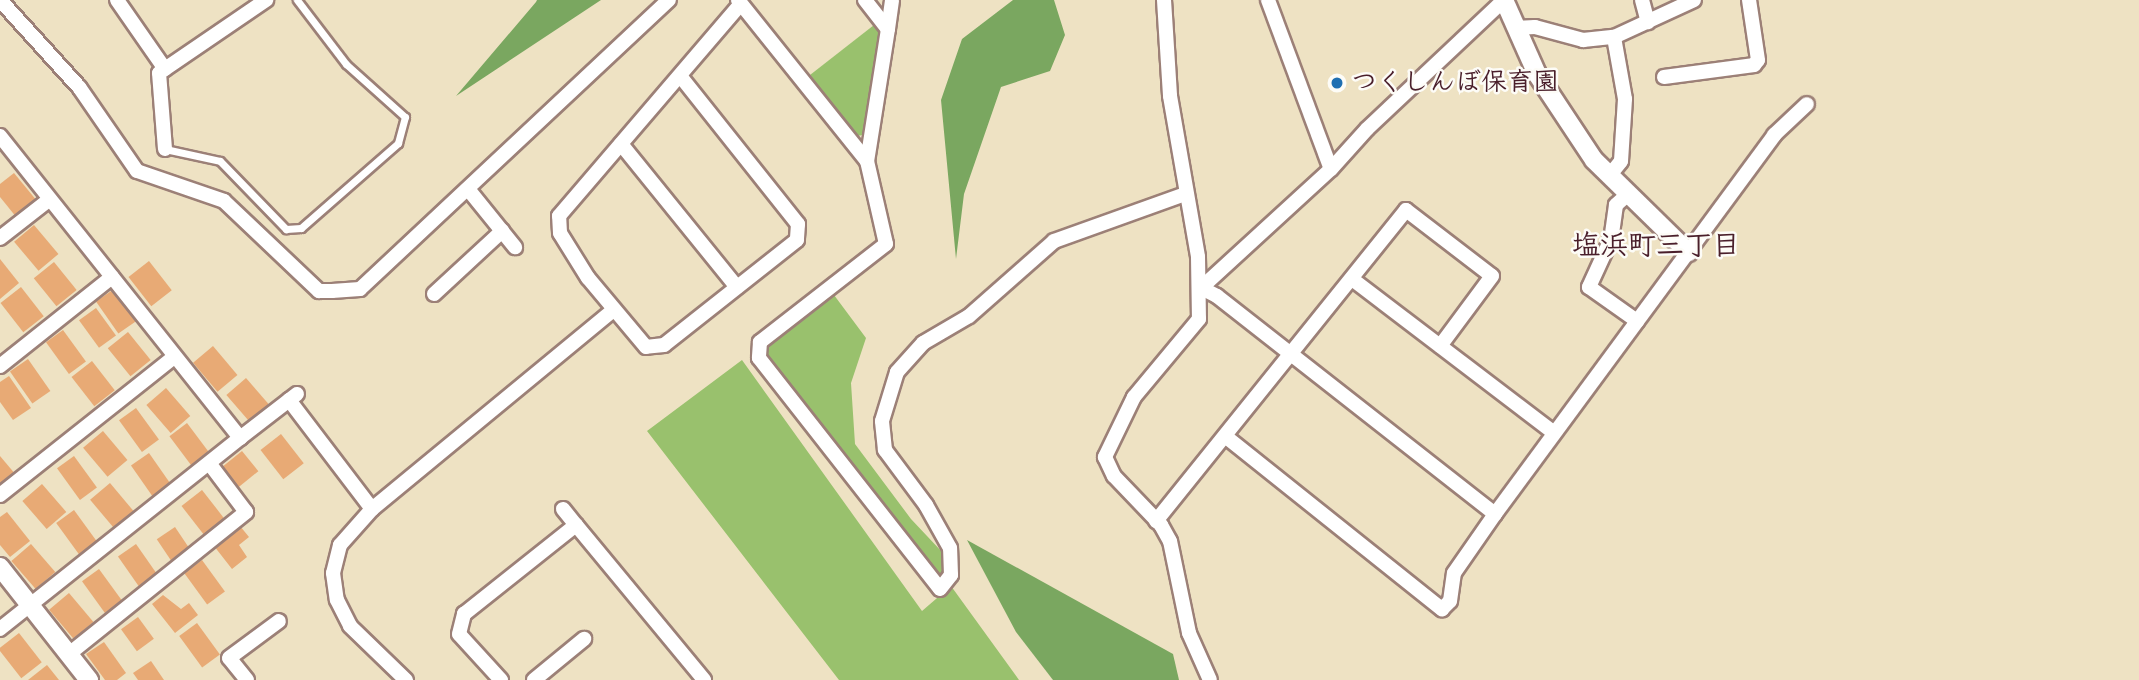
<!DOCTYPE html>
<html>
<head>
<meta charset="utf-8">
<style>
	body { margin:0 }
	#map { position:relative; width:2139px; height:680px; overflow:hidden; background:#eee2c3; font-family:"Comic Neue","Klee One",sans-serif }
	div>[style] { position:absolute }
	[style*='--x'] { left:calc(var(--x)*1px); top:calc(var(--y)*1px); width:calc(var(--w)*1px); rotate:calc(var(--a)*1deg) }
	.green>* { inset:0; background:#99c16d }
	.forest>* { inset:0; background:#7aa760 }
	.building>* { inset:0; background:#e8aa75; transform-origin:0 0 }
	.roads { filter:drop-shadow(2px 0 #9c8077) drop-shadow(-2px 0 #9c8077) drop-shadow(0 2px #9c8077) drop-shadow(0 -2px #9c8077) }
	.service>* { height:7px; margin:-3.5px; padding:0 3.5px; transform-origin:3.5px; border-radius:3.5px; background:#fff }
	.minor>* { height:14px; margin:-7px; padding:0 7px; transform-origin:7px; border-radius:7px; background:#fff }
	.tertiary>* { height:18px; margin:-9px; padding:0 9px; transform-origin:9px; border-radius:9px; background:#fff }
	.dots>* { width:19px; height:19px; translate:-50% -50%; box-sizing:border-box; border:4px solid #fdfcf7; border-radius:50% }
	span { translate:-50% -50%; white-space:nowrap; text-align:center; line-height:1.15; -webkit-text-stroke:5px #fdfcf7; paint-order:stroke }
	.poi-label { font-size:26px; color:#4a1f2b; font-weight:700 }
	.left { translate:0 -50%; text-align:left }
	.neighbourhood-label { font-size:28px; color:#4a1f2b; font-weight:700 }
</style>
</head>
<body>
<div id="map">
	<div class="green">
		<i style="clip-path:polygon(874px 25px,879px 30px,863px 135px,857px 136px,810px 75px)"></i>
		<i style="clip-path:polygon(834px 295px,866px 338px,851px 383px,855px 444px,911px 519px,943px 553px,945px 573px,938px 577px,767px 359px,768px 346px)"></i>
		<i style="clip-path:polygon(742px 360px,922px 611px,951px 586px,1019px 680px,839px 680px,647px 431px)"></i>
	</div>
	<div class="forest">
		<i style="clip-path:polygon(537px 0,601px 0,456px 96px,536px 2px)"></i>
		<i style="clip-path:polygon(1013px 0,1054px 0,1065px 35px,1050px 71px,1001px 87px,964px 194px,956px 259px,941px 100px,962px 39px)"></i>
		<i style="clip-path:polygon(967px 540px,1173px 654px,1179px 680px,1053px 680px,1016px 632px)"></i>
	</div>
	<div class="building">
		<i style="clip-path:polygon(14px 173px,37px 201px,17px 218px,0 197px,0 184px)"></i>
		<i style="left:34px;top:225px;width:38px;height:26px;rotate:50deg"></i>
		<i style="clip-path:polygon(0 259px,19px 283px,0 299px)"></i>
		<i style="left:149px;top:261px;width:37px;height:26px;rotate:52deg"></i>
		<i style="left:54px;top:262px;width:36px;height:26px;rotate:51deg"></i>
		<i style="left:21px;top:287px;width:37px;height:26px;rotate:52deg"></i>
		<i style="left:114px;top:289px;width:39px;height:22px;rotate:55deg"></i>
		<i style="left:96px;top:308px;width:34px;height:21px;rotate:54deg"></i>
		<i style="left:63px;top:330px;width:39px;height:21px;rotate:54deg"></i>
		<i style="left:128px;top:332px;width:36px;height:26px;rotate:51deg"></i>
		<i style="left:213px;top:346px;width:38px;height:26px;rotate:50deg"></i>
		<i style="left:28px;top:359px;width:39px;height:22px;rotate:55deg"></i>
		<i style="left:92px;top:361px;width:37px;height:26px;rotate:52deg"></i>
		<i style="clip-path:polygon(9px 376px,31px 408px,13px 420px,0 402px,0 382px)"></i>
		<i style="left:246px;top:378px;width:37px;height:26px;rotate:49deg"></i>
		<i style="left:166px;top:388px;width:37px;height:26px;rotate:49deg"></i>
		<i style="left:136px;top:408px;width:39px;height:21px;rotate:54deg"></i>
		<i style="left:187px;top:423px;width:39px;height:22px;rotate:53deg"></i>
		<i style="left:103px;top:431px;width:38px;height:26px;rotate:50deg"></i>
		<i style="left:281px;top:434px;width:37px;height:26px;rotate:52deg"></i>
		<i style="left:242px;top:451px;width:26px;height:26px;rotate:51deg"></i>
		<i style="left:149px;top:453px;width:39px;height:22px;rotate:55deg"></i>
		<i style="clip-path:polygon(0 456px,16px 475px,0 488px)"></i>
		<i style="left:74px;top:456px;width:39px;height:21px;rotate:54deg"></i>
		<i style="left:110px;top:483px;width:38px;height:26px;rotate:50deg"></i>
		<i style="left:42px;top:484px;width:37px;height:26px;rotate:49deg"></i>
		<i style="left:202px;top:490px;width:37px;height:26px;rotate:52deg"></i>
		<i style="left:74px;top:510px;width:39px;height:22px;rotate:54deg"></i>
		<i style="clip-path:polygon(7px 512px,30px 541px,10px 557px,0 545px,0 517px)"></i>
		<i style="clip-path:polygon(240px 526px,249px 537px,239px 545px,247px 557px,232px 569px,214px 546px)"></i>
		<i style="left:175px;top:527px;width:27px;height:22px;rotate:56deg"></i>
		<i style="left:31px;top:544px;width:37px;height:26px;rotate:49deg"></i>
		<i style="left:136px;top:544px;width:39px;height:22px;rotate:55deg"></i>
		<i style="left:202px;top:560px;width:39px;height:22px;rotate:54deg"></i>
		<i style="left:99px;top:569px;width:39px;height:21px;rotate:54deg"></i>
		<i style="left:69px;top:593px;width:38px;height:26px;rotate:50deg"></i>
		<i style="clip-path:polygon(163px 595px,181px 609px,189px 603px,198px 615px,175px 633px,152px 604px)"></i>
		<i style="left:138px;top:617px;width:27px;height:21px;rotate:54deg"></i>
		<i style="left:197px;top:623px;width:39px;height:22px;rotate:54deg"></i>
		<i style="left:19px;top:633px;width:37px;height:26px;rotate:52deg"></i>
		<i style="clip-path:polygon(104px 642px,126px 673px,117px 680px,105px 680px,86px 654px)"></i>
		<i style="clip-path:polygon(151px 661px,164px 680px,138px 680px,133px 673px)"></i>
		<i style="clip-path:polygon(47px 665px,59px 680px,28px 680px)"></i>
	</div>
	<div class="roads">
		<div class="service">
			<i style="--x:165;--y:149;--w:56;--a:12.3"></i>
			<i style="--x:220;--y:161;--w:95;--a:45.9"></i>
			<i style="--x:286;--y:229;--w:15;--a:-4"></i>
			<i style="--x:301;--y:228;--w:129;--a:-41.2"></i>
			<i style="--x:398;--y:143;--w:27;--a:-75"></i>
			<i style="--x:405;--y:117;--w:79;--a:-138.1"></i>
			<i style="--x:346;--y:64;--w:81;--a:-127.4"></i>
		</div>
		<div class="minor">
			<i style="--x:0;--y:0;--w:118;--a:47.8"></i>
			<i style="--x:79;--y:87;--w:102;--a:55.4"></i>
			<i style="--x:137;--y:171;--w:92;--a:19"></i>
			<i style="--x:224;--y:201;--w:131;--a:43.5"></i>
			<i style="--x:319;--y:291;--w:13;--a:0"></i>
			<i style="--x:332;--y:291;--w:28;--a:-4"></i>
			<i style="--x:360;--y:289;--w:423;--a:-43.1"></i>
			<i style="--x:117;--y:0;--w:84;--a:55.2"></i>
			<i style="--x:738;--y:0;--w:206;--a:51.3"></i>
			<i style="--x:865;--y:0;--w:37;--a:52"></i>
			<i style="--x:888;--y:29;--w:134;--a:99"></i>
			<i style="--x:867;--y:161;--w:85;--a:77.1"></i>
			<i style="--x:886;--y:244;--w:160;--a:142.1"></i>
			<i style="--x:760;--y:342;--w:16;--a:94"></i>
			<i style="--x:759;--y:358;--w:293;--a:51.9"></i>
			<i style="--x:940;--y:589;--w:18;--a:-52"></i>
			<i style="--x:951;--y:575;--w:27;--a:-92"></i>
			<i style="--x:950;--y:548;--w:49;--a:-119.2"></i>
			<i style="--x:926;--y:505;--w:69;--a:-126.7"></i>
			<i style="--x:885;--y:450;--w:29;--a:-96"></i>
			<i style="--x:882;--y:421;--w:51;--a:-73"></i>
			<i style="--x:897;--y:372;--w:39;--a:-48"></i>
			<i style="--x:923;--y:343;--w:53;--a:-30.4"></i>
			<i style="--x:969;--y:316;--w:113;--a:-41.4"></i>
			<i style="--x:1054;--y:241;--w:139;--a:-19.7"></i>
			<i style="--x:1164;--y:0;--w:96;--a:86.4"></i>
			<i style="--x:1170;--y:96;--w:163;--a:80.1"></i>
			<i style="--x:1198;--y:257;--w:62;--a:89.1"></i>
			<i style="--x:1199;--y:319;--w:102;--a:129.8"></i>
			<i style="--x:1134;--y:397;--w:67;--a:115.8"></i>
			<i style="--x:1105;--y:457;--w:21;--a:65"></i>
			<i style="--x:1114;--y:476;--w:68;--a:46.2"></i>
			<i style="--x:1161;--y:525;--w:18;--a:61"></i>
			<i style="--x:1170;--y:541;--w:94;--a:78.3"></i>
			<i style="--x:1189;--y:633;--w:51;--a:65.9"></i>
			<i style="--x:1268;--y:0;--w:180;--a:69.6"></i>
			<i style="--x:1642;--y:0;--w:23;--a:75"></i>
			<i style="--x:1515;--y:28;--w:20;--a:-3"></i>
			<i style="--x:1535;--y:27;--w:50;--a:15.2"></i>
			<i style="--x:1583;--y:40;--w:31;--a:-6"></i>
			<i style="--x:1614;--y:37;--w:88;--a:-24.8"></i>
			<i style="--x:888;--y:29;--w:29;--a:-82"></i>
			<i style="--x:681;--y:77;--w:188;--a:51.5"></i>
			<i style="--x:798;--y:224;--w:16;--a:94"></i>
			<i style="--x:797;--y:240;--w:169;--a:141.7"></i>
			<i style="--x:664;--y:345;--w:18;--a:174"></i>
			<i style="--x:646;--y:347;--w:90;--a:-130"></i>
			<i style="--x:588;--y:278;--w:53;--a:-121.9"></i>
			<i style="--x:560;--y:233;--w:17;--a:-93"></i>
			<i style="--x:559;--y:216;--w:279;--a:-49.4"></i>
			<i style="--x:1664;--y:77;--w:91;--a:-7.6"></i>
			<i style="--x:1754;--y:65;--w:6;--a:-51"></i>
			<i style="--x:1758;--y:60;--w:61;--a:-98.5"></i>
			<i style="--x:0;--y:136;--w:386;--a:51.5"></i>
			<i style="--x:240;--y:438;--w:307;--a:141.5"></i>
			<i style="--x:621;--y:144;--w:184;--a:51"></i>
			<i style="--x:165;--y:149;--w:76;--a:-94.5"></i>
			<i style="--x:159;--y:73;--w:130;--a:-34.3"></i>
			<i style="--x:1609;--y:176;--w:19;--a:-51"></i>
			<i style="--x:1621;--y:161;--w:62;--a:-86.3"></i>
			<i style="--x:1625;--y:99;--w:63;--a:-100.1"></i>
			<i style="--x:468;--y:189;--w:75;--a:51"></i>
			<i style="--x:1627;--y:195;--w:15;--a:138"></i>
			<i style="--x:1616;--y:205;--w:34;--a:98"></i>
			<i style="--x:1611;--y:239;--w:53;--a:114.6"></i>
			<i style="--x:1589;--y:287;--w:59;--a:35.3"></i>
			<i style="--x:0;--y:238;--w:63;--a:-38"></i>
			<i style="--x:1352;--y:279;--w:254;--a:37.3"></i>
			<i style="--x:434;--y:294;--w:93;--a:-42.8"></i>
			<i style="--x:0;--y:366;--w:143;--a:-38.5"></i>
			<i style="--x:289;--y:400;--w:137;--a:52.7"></i>
			<i style="--x:372;--y:509;--w:313;--a:-39.5"></i>
			<i style="--x:1225;--y:436;--w:278;--a:38.6"></i>
			<i style="--x:1442;--y:609;--w:11;--a:-45"></i>
			<i style="--x:1450;--y:601;--w:28;--a:-82"></i>
			<i style="--x:1454;--y:573;--w:72;--a:-55.2"></i>
			<i style="--x:1495;--y:514;--w:471;--a:-53.6"></i>
			<i style="--x:1774;--y:135;--w:45;--a:-43.2"></i>
			<i style="--x:240;--y:438;--w:72;--a:-37.7"></i>
			<i style="--x:0;--y:495;--w:222;--a:-38.4"></i>
			<i style="--x:372;--y:509;--w:48;--a:131.6"></i>
			<i style="--x:340;--y:545;--w:29;--a:104"></i>
			<i style="--x:333;--y:573;--w:27;--a:82"></i>
			<i style="--x:337;--y:600;--w:29;--a:63"></i>
			<i style="--x:350;--y:626;--w:78;--a:44"></i>
			<i style="--x:563;--y:509;--w:21;--a:51"></i>
			<i style="--x:1495;--y:514;--w:353;--a:-141.9"></i>
			<i style="--x:1217;--y:296;--w:18;--a:-153"></i>
			<i style="--x:1201;--y:288;--w:176;--a:-42.5"></i>
			<i style="--x:1331;--y:169;--w:54;--a:-48"></i>
			<i style="--x:1367;--y:129;--w:188;--a:-43.3"></i>
			<i style="--x:1156;--y:521;--w:399;--a:-51.2"></i>
			<i style="--x:1406;--y:210;--w:108;--a:37.5"></i>
			<i style="--x:1492;--y:276;--w:87;--a:126.6"></i>
			<i style="--x:69;--y:654;--w:227;--a:-38.7"></i>
			<i style="--x:246;--y:512;--w:61;--a:-127.1"></i>
			<i style="--x:247;--y:680;--w:28;--a:-129"></i>
			<i style="--x:229;--y:658;--w:62;--a:-36.5"></i>
			<i style="--x:501;--y:680;--w:62;--a:-132.4"></i>
			<i style="--x:459;--y:634;--w:21;--a:-76"></i>
			<i style="--x:464;--y:614;--w:143;--a:-38.5"></i>
			<i style="--x:576;--y:525;--w:201;--a:50.4"></i>
			<i style="--x:534;--y:680;--w:65;--a:-39.4"></i>
		</div>
		<div class="tertiary">
			<i style="--x:1504;--y:0;--w:81;--a:66"></i>
			<i style="--x:1537;--y:74;--w:103;--a:56.5"></i>
			<i style="--x:1594;--y:160;--w:132;--a:44.4"></i>
			<i style="--x:0;--y:567;--w:144;--a:51.8"></i>
		</div>
	</div>
	<div class="dots">
		<i style="left:1337px;top:83px;background:#1f6fb2"></i>
	</div>
	<div class="poi-label">
		<span class="left" style="left:1351px;top:83px">つくしんぼ保育園</span>
	</div>
	<div class="neighbourhood-label">
		<span style="left:1656px;top:245px">塩浜町三丁目</span>
	</div>
</div>
</body>
</html>
